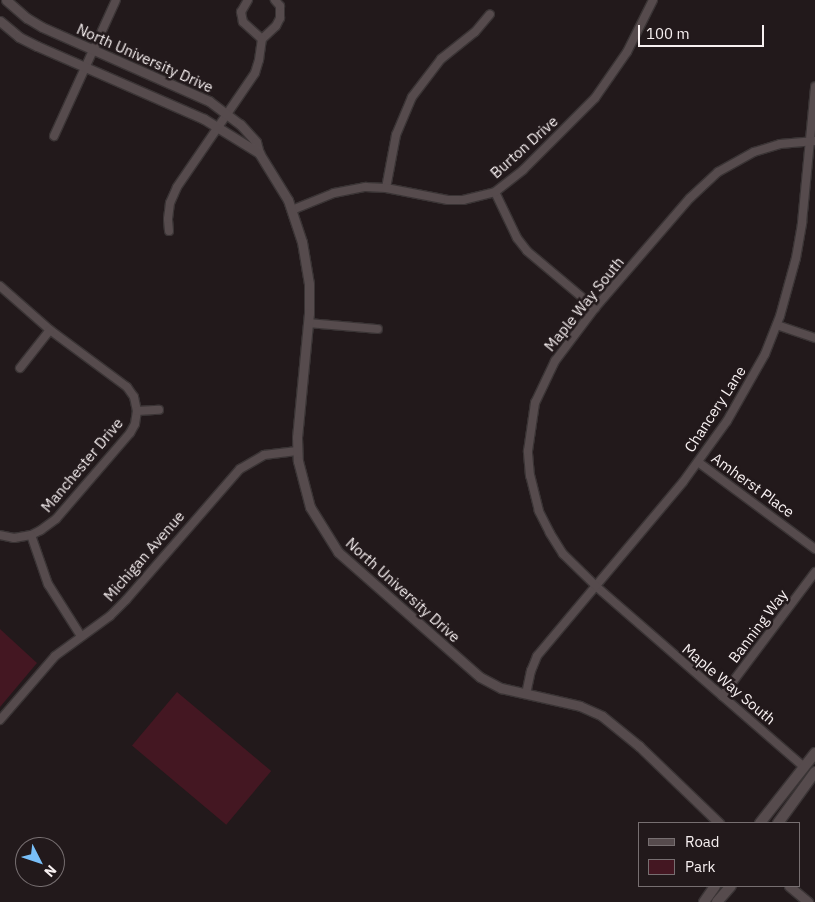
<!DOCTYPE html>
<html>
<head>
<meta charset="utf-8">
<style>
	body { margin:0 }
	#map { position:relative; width:815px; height:902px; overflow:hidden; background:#22191b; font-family:"IBM Plex Sans",sans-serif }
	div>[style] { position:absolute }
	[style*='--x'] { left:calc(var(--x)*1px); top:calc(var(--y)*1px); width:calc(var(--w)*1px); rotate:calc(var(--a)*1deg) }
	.green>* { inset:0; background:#441722; transform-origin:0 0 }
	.roads { filter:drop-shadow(1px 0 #3a3435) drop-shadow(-1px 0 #3a3435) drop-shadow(0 1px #3a3435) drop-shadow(0 -1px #3a3435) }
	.minor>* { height:8px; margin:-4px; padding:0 4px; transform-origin:4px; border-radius:4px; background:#564b4d }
	.tertiary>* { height:9px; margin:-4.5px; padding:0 4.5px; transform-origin:4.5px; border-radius:4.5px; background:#564b4d }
	.secondary>* { height:10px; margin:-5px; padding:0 5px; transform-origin:5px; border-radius:5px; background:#564b4d }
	span { translate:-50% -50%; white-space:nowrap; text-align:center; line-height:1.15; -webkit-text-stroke:5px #22191b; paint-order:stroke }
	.street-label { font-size:15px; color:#f7f0f1 }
	.legend { position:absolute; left:638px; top:822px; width:162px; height:65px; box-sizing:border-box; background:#22191b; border:1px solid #776f71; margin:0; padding:6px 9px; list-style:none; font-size:15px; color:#f7f0f1 }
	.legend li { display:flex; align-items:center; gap:10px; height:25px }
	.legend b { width:25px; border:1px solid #776f71 }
	.north { position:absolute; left:15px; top:837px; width:50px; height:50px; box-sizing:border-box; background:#22191b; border:1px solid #776f71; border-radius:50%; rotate:131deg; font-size:14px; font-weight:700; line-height:20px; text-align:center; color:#f7f0f1 }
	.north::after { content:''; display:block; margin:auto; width:18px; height:22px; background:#79bff8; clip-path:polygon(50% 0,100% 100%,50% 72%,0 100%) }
	.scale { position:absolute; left:638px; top:25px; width:126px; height:22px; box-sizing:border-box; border:2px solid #f7f0f1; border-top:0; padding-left:6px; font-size:15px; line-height:18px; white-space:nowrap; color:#f7f0f1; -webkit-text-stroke:4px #22191b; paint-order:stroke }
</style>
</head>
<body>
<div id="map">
	<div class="green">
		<i style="clip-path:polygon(0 629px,37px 663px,0 707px)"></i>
		<i style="left:177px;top:692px;width:123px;height:70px;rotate:40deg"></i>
	</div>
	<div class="roads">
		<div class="minor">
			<i style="--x:248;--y:0;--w:14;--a:120"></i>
			<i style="--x:241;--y:12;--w:10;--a:79"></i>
			<i style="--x:243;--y:22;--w:25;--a:42"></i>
			<i style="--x:262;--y:39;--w:19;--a:-43"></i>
			<i style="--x:276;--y:26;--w:9;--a:-63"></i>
			<i style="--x:280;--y:18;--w:12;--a:-90"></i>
			<i style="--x:280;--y:6;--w:8;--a:-130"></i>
			<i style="--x:54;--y:136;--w:149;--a:-65.5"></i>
			<i style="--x:386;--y:188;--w:54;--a:-79.3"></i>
			<i style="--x:396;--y:135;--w:41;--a:-67.2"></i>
			<i style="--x:412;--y:97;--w:48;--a:-52.7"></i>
			<i style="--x:441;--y:59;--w:43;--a:-38.5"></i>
			<i style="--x:475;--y:32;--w:23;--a:-50"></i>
			<i style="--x:495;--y:192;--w:51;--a:64.4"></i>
			<i style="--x:517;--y:238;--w:16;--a:52"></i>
			<i style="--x:527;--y:251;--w:89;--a:40"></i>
			<i style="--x:292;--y:210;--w:45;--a:-22"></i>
			<i style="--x:334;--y:193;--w:32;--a:-11"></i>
			<i style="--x:365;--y:187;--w:21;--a:3"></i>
			<i style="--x:386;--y:188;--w:63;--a:11"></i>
			<i style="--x:448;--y:200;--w:15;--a:0"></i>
			<i style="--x:463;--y:200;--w:33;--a:-14"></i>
			<i style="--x:495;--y:192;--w:36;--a:-38"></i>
			<i style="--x:523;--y:170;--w:102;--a:-45"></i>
			<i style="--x:595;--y:98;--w:56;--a:-55.2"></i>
			<i style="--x:627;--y:52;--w:58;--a:-63.4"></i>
			<i style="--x:169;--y:231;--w:12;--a:-95"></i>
			<i style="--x:168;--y:219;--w:16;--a:-83"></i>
			<i style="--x:170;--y:203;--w:17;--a:-66"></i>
			<i style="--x:177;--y:187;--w:138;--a:-55.6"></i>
			<i style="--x:255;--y:73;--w:14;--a:-73"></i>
			<i style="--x:259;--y:60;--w:21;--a:-82"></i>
			<i style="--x:0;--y:286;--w:67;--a:41.3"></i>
			<i style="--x:50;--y:330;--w:96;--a:36.5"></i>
			<i style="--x:127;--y:387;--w:12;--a:55"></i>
			<i style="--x:134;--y:397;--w:14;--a:78"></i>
			<i style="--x:137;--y:411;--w:13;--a:99"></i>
			<i style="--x:135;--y:424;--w:10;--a:119"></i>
			<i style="--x:130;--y:433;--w:113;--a:130.7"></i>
			<i style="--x:56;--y:519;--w:19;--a:144"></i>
			<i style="--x:41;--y:530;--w:11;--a:153"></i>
			<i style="--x:31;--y:535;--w:17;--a:170"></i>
			<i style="--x:14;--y:538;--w:14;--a:-168"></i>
			<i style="--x:309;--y:323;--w:69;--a:5"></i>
			<i style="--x:777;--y:325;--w:40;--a:18.9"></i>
			<i style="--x:20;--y:368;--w:48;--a:-51.7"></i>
			<i style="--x:137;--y:411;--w:22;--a:-3"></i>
			<i style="--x:698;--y:462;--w:146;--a:36.6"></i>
			<i style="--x:31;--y:535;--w:52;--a:70.9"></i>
			<i style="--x:48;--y:584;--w:62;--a:57.6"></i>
			<i style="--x:526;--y:694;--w:24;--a:-78"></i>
			<i style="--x:531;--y:671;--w:16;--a:-68"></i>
			<i style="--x:537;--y:656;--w:227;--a:-50"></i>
			<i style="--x:683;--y:482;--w:75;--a:-54.2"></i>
			<i style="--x:727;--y:421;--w:77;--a:-60.4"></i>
			<i style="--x:765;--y:354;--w:41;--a:-68.5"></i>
			<i style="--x:780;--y:316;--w:60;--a:-74.6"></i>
			<i style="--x:796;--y:258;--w:36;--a:-80"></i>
			<i style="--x:802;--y:223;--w:137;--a:-84.5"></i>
			<i style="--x:722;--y:696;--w:155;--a:-53.1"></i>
			<i style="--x:0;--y:720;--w:84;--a:-49.3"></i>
			<i style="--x:55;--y:656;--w:68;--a:-36"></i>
			<i style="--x:110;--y:616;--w:23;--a:-45"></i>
			<i style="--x:126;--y:600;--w:174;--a:-49"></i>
			<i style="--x:240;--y:469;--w:28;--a:-30"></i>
			<i style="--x:264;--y:455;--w:33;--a:-7"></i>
			<i style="--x:804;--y:767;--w:276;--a:-139"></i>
			<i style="--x:596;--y:586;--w:46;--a:-135.9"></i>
			<i style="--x:563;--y:554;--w:25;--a:-122"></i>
			<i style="--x:550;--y:533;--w:25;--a:-117"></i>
			<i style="--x:539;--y:511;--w:36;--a:-104"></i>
			<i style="--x:530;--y:476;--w:25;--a:-95"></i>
			<i style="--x:528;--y:451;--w:49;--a:-81.7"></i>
			<i style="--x:535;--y:403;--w:47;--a:-64.5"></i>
			<i style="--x:555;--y:361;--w:66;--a:-53"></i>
			<i style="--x:595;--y:308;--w:145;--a:-49.2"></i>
			<i style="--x:690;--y:198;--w:38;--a:-43"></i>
			<i style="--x:718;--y:172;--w:41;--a:-29.1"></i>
			<i style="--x:754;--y:152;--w:27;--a:-17"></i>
			<i style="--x:780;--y:144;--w:35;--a:-5"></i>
		</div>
		<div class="tertiary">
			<i style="--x:6;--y:0;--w:28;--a:41"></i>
			<i style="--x:27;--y:18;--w:17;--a:31"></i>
			<i style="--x:42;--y:27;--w:183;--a:23.9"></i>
			<i style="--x:209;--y:101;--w:39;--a:37"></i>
			<i style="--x:240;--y:124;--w:24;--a:48"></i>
			<i style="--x:256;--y:142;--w:11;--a:75"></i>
			<i style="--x:259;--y:153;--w:55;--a:58.3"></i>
			<i style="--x:288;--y:200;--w:44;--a:71.6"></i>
			<i style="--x:302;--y:242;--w:43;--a:80.5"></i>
			<i style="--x:309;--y:284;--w:29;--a:90"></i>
			<i style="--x:309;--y:313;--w:125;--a:95.5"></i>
			<i style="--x:297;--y:437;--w:24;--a:88"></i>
			<i style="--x:298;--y:461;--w:48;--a:75.4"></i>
			<i style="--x:310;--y:507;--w:53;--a:58.1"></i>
			<i style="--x:338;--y:552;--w:189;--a:41.4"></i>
			<i style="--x:480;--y:677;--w:24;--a:28"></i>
			<i style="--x:501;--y:688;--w:81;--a:12.8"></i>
			<i style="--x:580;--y:706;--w:24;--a:24"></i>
			<i style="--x:602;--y:716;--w:48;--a:39"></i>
			<i style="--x:639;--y:746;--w:111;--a:43.9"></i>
			<i style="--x:0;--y:21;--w:25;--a:40"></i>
			<i style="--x:19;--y:37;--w:20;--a:27"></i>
			<i style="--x:37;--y:46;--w:182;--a:23.6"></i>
			<i style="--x:204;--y:119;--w:65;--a:31.7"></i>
			<i style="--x:789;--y:886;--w:25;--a:40"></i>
		</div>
		<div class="secondary">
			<i style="--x:760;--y:823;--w:89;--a:-51.8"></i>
			<i style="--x:778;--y:823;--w:63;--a:-54"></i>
			<i style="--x:704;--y:902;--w:19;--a:-55"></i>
			<i style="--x:717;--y:902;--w:21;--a:-49"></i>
		</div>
	</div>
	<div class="street-label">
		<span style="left:145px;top:58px;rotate:24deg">North University Drive</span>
		<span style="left:524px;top:147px;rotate:-42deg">Burton Drive</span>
		<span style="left:584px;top:304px;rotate:-51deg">Maple Way South</span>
		<span style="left:715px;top:409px;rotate:-57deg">Chancery Lane</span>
		<span style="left:82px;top:465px;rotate:-50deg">Manchester Drive</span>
		<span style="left:753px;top:485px;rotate:36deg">Amherst Place</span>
		<span style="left:144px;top:556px;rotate:-49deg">Michigan Avenue</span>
		<span style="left:403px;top:590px;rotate:42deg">North University Drive</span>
		<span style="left:758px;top:626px;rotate:-53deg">Banning Way</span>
		<span style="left:729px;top:684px;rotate:40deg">Maple Way South</span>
	</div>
	<ul class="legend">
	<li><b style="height:6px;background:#564b4d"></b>Road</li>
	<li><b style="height:14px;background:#441722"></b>Park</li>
	</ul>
	<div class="north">N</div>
	<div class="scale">100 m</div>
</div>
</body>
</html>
